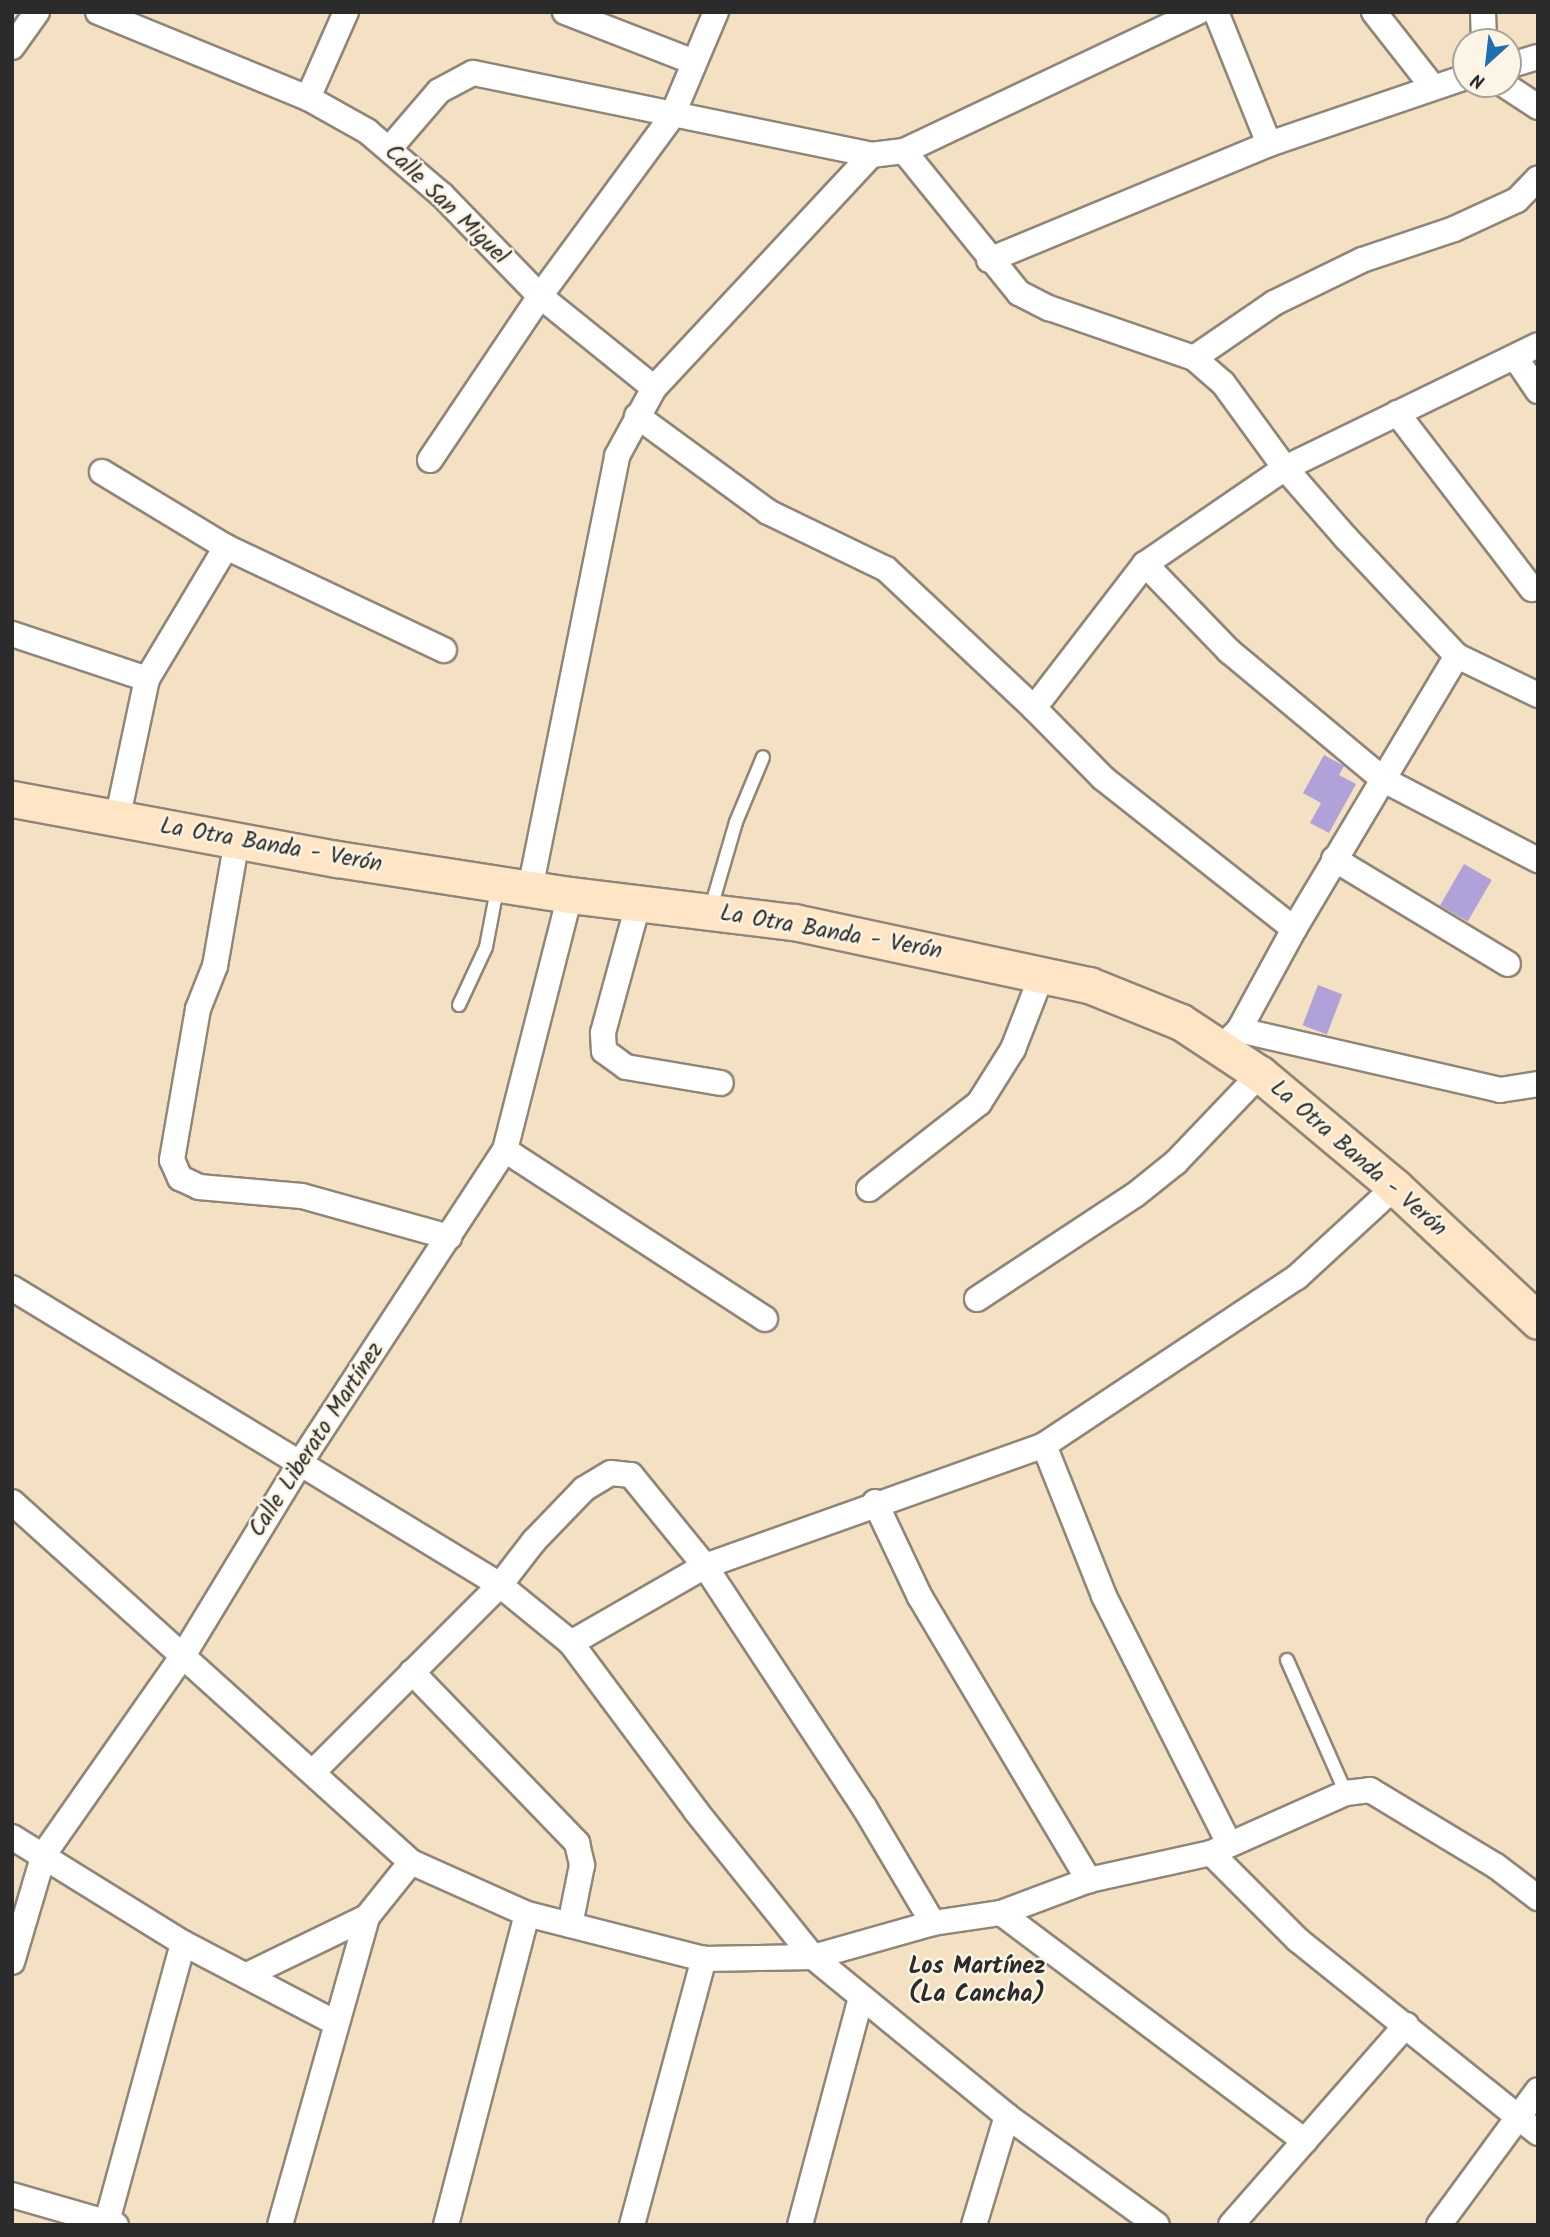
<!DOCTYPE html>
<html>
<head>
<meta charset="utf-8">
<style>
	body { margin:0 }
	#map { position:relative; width:1550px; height:2237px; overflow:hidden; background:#f4e1c4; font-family:Kalam,sans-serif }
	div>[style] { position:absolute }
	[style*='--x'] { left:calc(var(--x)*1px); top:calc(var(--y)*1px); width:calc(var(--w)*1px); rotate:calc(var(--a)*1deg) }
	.building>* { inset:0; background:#b0a2d8; transform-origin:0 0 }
	.roads { filter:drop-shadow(2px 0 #908678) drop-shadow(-2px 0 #908678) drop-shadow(0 2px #908678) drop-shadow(0 -2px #908678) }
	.lane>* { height:12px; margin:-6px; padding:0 6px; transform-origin:6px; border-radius:6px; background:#fff }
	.street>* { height:24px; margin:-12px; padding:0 12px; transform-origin:12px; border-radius:12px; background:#fff }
	.secondary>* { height:35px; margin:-17.5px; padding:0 17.5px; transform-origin:17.5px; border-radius:17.5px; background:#fde5c5 }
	span { translate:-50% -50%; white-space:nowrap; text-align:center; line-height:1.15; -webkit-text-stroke:5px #fcf5e5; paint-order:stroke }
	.street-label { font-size:23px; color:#2b2b2b }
	.neighbourhood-label { font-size:24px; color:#2b2b2b; font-weight:700 }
	.frame { position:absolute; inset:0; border:14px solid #2b2b2b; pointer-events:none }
	.north { position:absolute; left:1452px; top:28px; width:70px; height:70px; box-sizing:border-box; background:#fcf5e5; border:2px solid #a8a49b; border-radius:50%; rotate:207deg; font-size:19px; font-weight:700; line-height:28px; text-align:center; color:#2b2b2b }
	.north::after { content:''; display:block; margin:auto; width:24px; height:32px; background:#1f6fb2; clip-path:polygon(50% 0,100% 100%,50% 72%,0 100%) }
</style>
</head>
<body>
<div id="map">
	<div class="building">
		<i style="clip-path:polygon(1324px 755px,1344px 766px,1339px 775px,1356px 784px,1329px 833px,1310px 823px,1321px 803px,1303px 793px)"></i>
		<i style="left:1464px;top:864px;width:32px;height:48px;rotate:30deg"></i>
		<i style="left:1318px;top:985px;width:26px;height:43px;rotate:21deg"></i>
	</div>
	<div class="roads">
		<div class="lane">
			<i style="--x:710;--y:911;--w:93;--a:-73.7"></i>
			<i style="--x:736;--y:822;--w:70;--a:-67.4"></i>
			<i style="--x:459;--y:1005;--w:64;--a:-65"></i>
			<i style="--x:486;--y:947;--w:64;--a:-79.2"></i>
			<i style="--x:1287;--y:1660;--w:145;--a:66.1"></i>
		</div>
		<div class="street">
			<i style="--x:98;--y:12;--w:227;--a:22.3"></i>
			<i style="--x:308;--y:98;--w:68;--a:29.2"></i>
			<i style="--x:367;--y:131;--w:99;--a:40.5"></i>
			<i style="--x:442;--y:195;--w:141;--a:45.9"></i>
			<i style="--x:540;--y:296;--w:146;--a:38.9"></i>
			<i style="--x:565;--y:12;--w:138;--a:21.2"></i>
			<i style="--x:1216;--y:12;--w:142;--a:68.1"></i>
			<i style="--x:1374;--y:12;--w:94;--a:51.9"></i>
			<i style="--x:1483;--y:12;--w:30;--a:88"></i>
			<i style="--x:12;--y:47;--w:43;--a:-54.5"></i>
			<i style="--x:1508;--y:66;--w:31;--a:-17"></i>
			<i style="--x:1503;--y:84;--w:42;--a:33.3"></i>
			<i style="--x:308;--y:98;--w:94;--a:-66.2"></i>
			<i style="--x:390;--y:148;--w:75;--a:-49.3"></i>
			<i style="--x:439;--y:91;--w:38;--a:-28"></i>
			<i style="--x:473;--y:73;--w:406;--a:11.6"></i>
			<i style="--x:904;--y:151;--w:183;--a:51"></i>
			<i style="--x:1019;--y:293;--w:34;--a:27"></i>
			<i style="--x:1049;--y:308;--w:153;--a:19"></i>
			<i style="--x:1194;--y:358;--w:38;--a:41"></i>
			<i style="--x:1223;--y:383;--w:105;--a:53.9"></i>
			<i style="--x:1285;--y:468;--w:94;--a:48.9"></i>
			<i style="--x:1347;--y:539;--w:161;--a:46.8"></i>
			<i style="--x:1457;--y:656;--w:90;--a:25.7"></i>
			<i style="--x:989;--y:260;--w:303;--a:-22.5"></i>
			<i style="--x:1269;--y:144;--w:208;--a:-18.8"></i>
			<i style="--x:1515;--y:357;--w:41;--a:55.9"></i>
			<i style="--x:1194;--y:358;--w:97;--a:-34.5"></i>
			<i style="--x:1274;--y:303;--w:98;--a:-26"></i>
			<i style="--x:1362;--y:260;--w:97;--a:-18.6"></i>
			<i style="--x:1454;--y:229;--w:69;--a:-24.7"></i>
			<i style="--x:1517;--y:200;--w:30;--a:-46"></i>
			<i style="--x:1397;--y:413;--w:222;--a:52.5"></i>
			<i style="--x:637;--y:416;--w:162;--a:36.2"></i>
			<i style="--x:768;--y:512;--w:131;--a:25.8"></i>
			<i style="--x:886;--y:569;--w:203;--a:43.2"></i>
			<i style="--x:430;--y:460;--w:197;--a:-56.1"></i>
			<i style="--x:540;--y:296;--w:223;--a:-53.7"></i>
			<i style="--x:672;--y:116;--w:113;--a:-67.1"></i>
			<i style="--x:102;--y:472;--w:145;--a:31.2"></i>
			<i style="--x:226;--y:547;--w:241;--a:25.3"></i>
			<i style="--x:1145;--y:564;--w:121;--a:46"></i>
			<i style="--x:1229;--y:651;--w:202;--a:39.8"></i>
			<i style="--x:1384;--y:780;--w:174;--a:27.5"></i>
			<i style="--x:12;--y:634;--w:142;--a:18.4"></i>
			<i style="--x:117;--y:820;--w:144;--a:-78"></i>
			<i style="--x:147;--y:679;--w:154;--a:-59.1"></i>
			<i style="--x:237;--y:840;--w:128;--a:99.9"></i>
			<i style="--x:215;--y:966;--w:46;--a:111.6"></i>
			<i style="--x:198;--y:1009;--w:153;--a:99.8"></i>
			<i style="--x:172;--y:1160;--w:20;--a:66"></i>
			<i style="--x:180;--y:1178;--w:21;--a:25"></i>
			<i style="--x:199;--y:1187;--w:103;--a:5"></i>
			<i style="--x:302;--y:1196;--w:153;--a:15.6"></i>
			<i style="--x:1334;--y:859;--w:203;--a:31.1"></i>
			<i style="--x:530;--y:889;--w:442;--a:-78.6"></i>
			<i style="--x:617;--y:456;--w:77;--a:-61.4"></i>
			<i style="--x:654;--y:388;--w:318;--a:-47"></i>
			<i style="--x:871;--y:155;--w:33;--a:-7"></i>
			<i style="--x:904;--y:151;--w:325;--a:-25.3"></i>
			<i style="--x:639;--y:901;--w:137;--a:105.3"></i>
			<i style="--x:603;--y:1033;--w:18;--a:87"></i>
			<i style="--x:604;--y:1051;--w:27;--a:36"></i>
			<i style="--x:626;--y:1067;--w:96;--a:9.6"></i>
			<i style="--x:1294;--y:929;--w:318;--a:-59.2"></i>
			<i style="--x:1239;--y:1030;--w:115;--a:-61.4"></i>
			<i style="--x:1294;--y:929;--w:243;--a:-141.7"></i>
			<i style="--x:1103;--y:778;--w:98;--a:-134.6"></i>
			<i style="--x:1034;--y:708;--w:182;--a:-52.4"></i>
			<i style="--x:1145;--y:564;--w:170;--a:-34.4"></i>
			<i style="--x:1285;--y:468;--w:281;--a:-25.9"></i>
			<i style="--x:1229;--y:1040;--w:14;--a:-45"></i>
			<i style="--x:1239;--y:1030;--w:268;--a:12.9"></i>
			<i style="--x:1500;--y:1090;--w:38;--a:-9"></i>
			<i style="--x:505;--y:1150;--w:310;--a:33"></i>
			<i style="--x:869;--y:1189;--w:140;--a:-38"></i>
			<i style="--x:979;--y:1103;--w:64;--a:-57.8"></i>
			<i style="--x:1013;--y:1049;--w:83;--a:-68.7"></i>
			<i style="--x:12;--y:1288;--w:571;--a:31.32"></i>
			<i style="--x:500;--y:1585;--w:92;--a:39.2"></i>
			<i style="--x:571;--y:1643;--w:155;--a:-29.9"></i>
			<i style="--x:705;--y:1566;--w:360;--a:-19.6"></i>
			<i style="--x:1044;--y:1445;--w:304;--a:-33.6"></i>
			<i style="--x:1297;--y:1277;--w:133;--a:-42.6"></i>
			<i style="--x:977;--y:1299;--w:189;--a:-33.4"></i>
			<i style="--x:1135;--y:1195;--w:53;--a:-38.8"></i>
			<i style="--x:1176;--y:1162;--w:122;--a:-46.3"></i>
			<i style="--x:1044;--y:1445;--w:162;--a:68.3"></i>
			<i style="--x:1104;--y:1596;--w:277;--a:63.2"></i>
			<i style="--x:12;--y:1502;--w:537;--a:42.06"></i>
			<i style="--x:411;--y:1862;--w:127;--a:24.1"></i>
			<i style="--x:527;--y:1914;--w:183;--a:14.3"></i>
			<i style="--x:704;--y:1959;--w:109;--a:-1.1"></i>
			<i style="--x:813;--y:1957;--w:125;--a:-15.8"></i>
			<i style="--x:933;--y:1923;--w:69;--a:-8.4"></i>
			<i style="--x:1001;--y:1913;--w:94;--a:-20.6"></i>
			<i style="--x:1089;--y:1880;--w:125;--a:-12.5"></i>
			<i style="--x:1211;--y:1853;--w:148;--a:-24"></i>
			<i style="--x:1346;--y:1793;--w:24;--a:-7"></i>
			<i style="--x:1370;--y:1790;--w:147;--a:31.1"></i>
			<i style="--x:1496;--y:1866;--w:53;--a:37.3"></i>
			<i style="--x:875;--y:1502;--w:105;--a:64.7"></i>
			<i style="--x:920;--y:1597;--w:330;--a:59.2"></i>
			<i style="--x:571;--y:1643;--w:209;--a:53.3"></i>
			<i style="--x:696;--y:1811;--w:187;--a:51.3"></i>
			<i style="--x:813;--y:1957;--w:251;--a:39.3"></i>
			<i style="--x:1007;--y:2116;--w:185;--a:36"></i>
			<i style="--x:412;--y:1672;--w:238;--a:46"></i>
			<i style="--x:577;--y:1843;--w:23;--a:77"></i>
			<i style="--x:582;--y:1865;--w:61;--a:101.3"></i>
			<i style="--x:313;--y:1772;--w:264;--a:-45"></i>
			<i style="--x:500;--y:1585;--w:56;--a:-52.3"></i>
			<i style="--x:534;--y:1541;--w:72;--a:-46.1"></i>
			<i style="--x:584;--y:1489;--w:31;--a:-31"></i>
			<i style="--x:611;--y:1473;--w:20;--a:6"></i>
			<i style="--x:631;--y:1475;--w:117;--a:50.9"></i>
			<i style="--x:705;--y:1566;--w:289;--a:56.6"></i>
			<i style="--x:864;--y:1807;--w:135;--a:59.3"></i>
			<i style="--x:12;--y:1837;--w:201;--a:31.8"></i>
			<i style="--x:183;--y:1943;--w:170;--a:27.6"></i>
			<i style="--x:1211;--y:1853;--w:123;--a:45"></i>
			<i style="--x:1298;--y:1940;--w:308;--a:38.8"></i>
			<i style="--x:1001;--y:1913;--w:380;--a:36.9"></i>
			<i style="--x:12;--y:1962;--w:113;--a:-73.5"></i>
			<i style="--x:44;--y:1854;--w:244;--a:-55"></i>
			<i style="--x:184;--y:1654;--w:223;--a:-58.7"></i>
			<i style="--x:300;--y:1463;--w:374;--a:-56.8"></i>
			<i style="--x:505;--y:1150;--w:263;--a:-75.7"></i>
			<i style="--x:247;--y:1975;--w:133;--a:-25.8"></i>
			<i style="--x:12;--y:2195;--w:108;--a:16.1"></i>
			<i style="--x:106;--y:2225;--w:292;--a:-74.7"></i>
			<i style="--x:280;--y:2225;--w:320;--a:-74.2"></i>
			<i style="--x:367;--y:1917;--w:70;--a:-51.3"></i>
			<i style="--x:446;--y:2225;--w:321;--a:-75.4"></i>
			<i style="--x:632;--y:2225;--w:276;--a:-74.9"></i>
			<i style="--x:800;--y:2225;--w:235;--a:-75"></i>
			<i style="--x:974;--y:2225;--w:114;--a:-73.2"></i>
			<i style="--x:1231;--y:2225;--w:266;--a:-48.8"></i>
			<i style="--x:1439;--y:2225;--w:167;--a:-53.7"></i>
		</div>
		<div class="secondary">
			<i style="--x:12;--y:799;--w:330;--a:10.5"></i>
			<i style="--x:337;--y:859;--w:236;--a:8.8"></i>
			<i style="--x:570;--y:895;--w:226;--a:6.9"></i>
			<i style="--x:794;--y:922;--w:302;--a:12.1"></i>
			<i style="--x:1089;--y:985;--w:99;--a:21.9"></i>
			<i style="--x:1181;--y:1022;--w:95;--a:33.4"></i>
			<i style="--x:1260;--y:1074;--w:176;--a:39.9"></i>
			<i style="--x:1395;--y:1187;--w:196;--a:43.1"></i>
		</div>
	</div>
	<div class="street-label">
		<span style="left:446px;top:205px;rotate:44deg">Calle San Miguel</span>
		<span style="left:271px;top:846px;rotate:10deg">La Otra Banda - Verón</span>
		<span style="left:831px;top:933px;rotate:10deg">La Otra Banda - Verón</span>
		<span style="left:1358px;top:1159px;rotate:41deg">La Otra Banda - Verón</span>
		<span style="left:317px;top:1440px;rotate:-57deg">Calle Liberato Martínez</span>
	</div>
	<div class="neighbourhood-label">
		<span style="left:977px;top:1981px">Los Martínez<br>(La Cancha)</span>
	</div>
	<div class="frame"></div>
	<div class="north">N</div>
</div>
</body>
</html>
